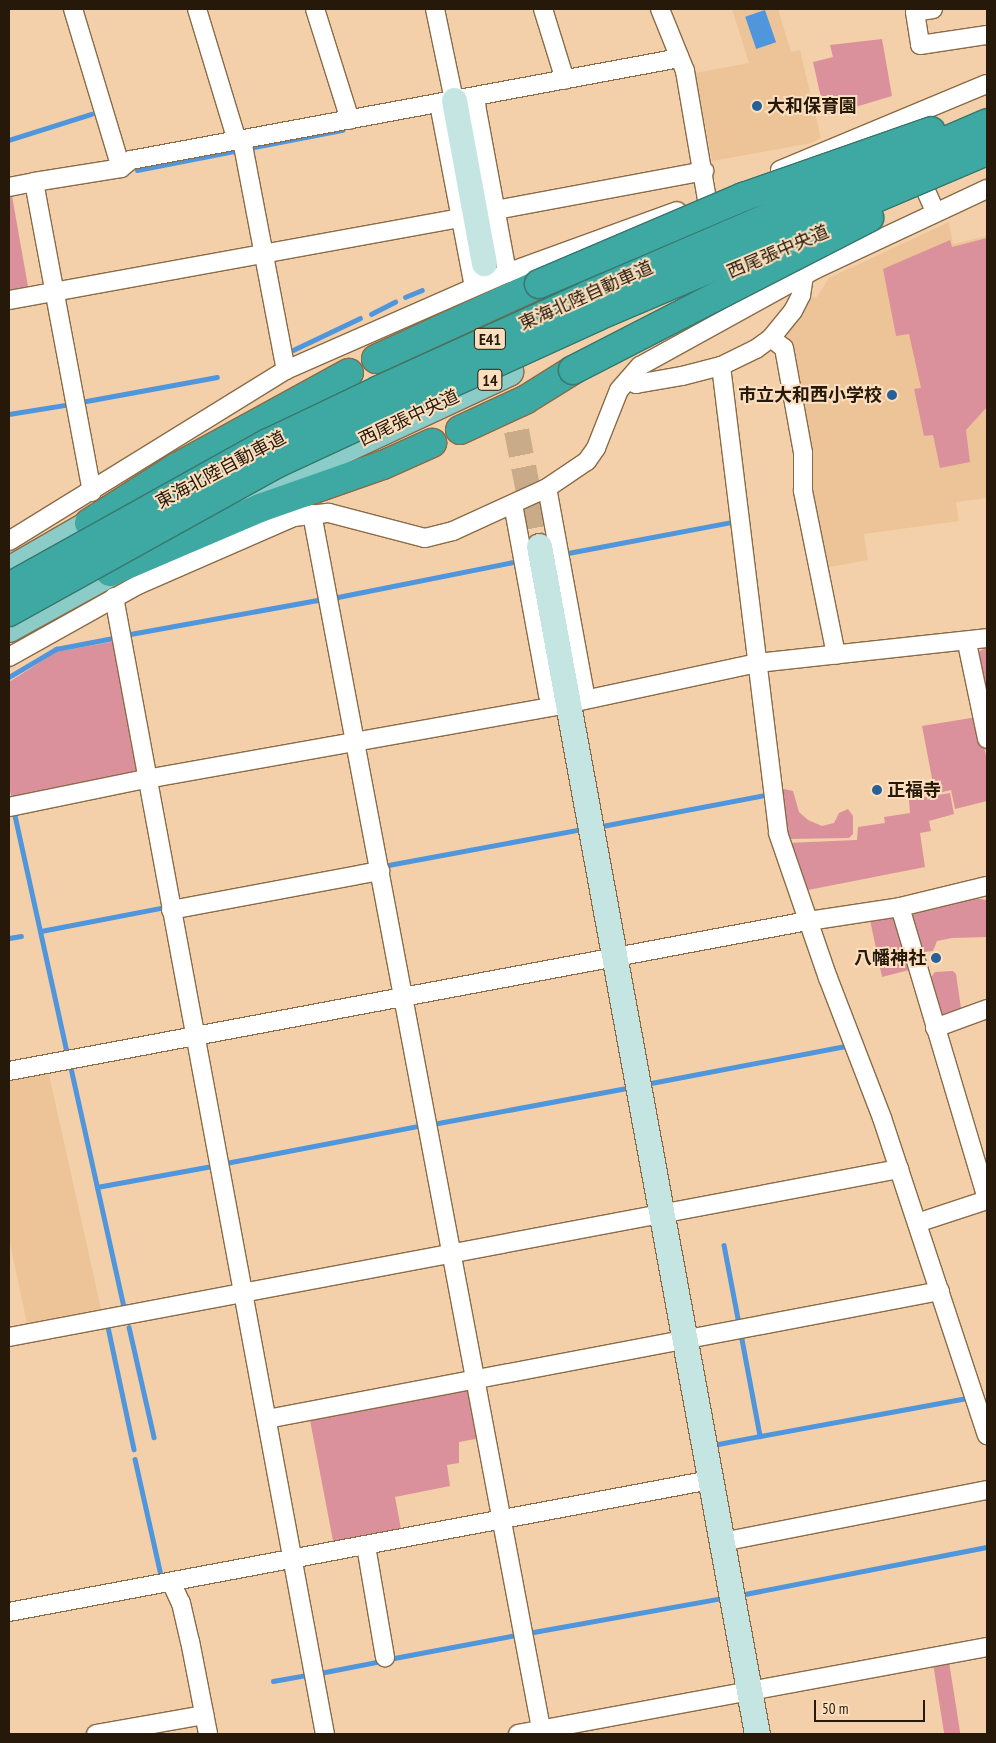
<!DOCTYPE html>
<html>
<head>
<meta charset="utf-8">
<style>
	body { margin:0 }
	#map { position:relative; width:996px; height:1743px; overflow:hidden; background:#f3d0a9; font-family:"PT Sans Narrow","Noto Sans JP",sans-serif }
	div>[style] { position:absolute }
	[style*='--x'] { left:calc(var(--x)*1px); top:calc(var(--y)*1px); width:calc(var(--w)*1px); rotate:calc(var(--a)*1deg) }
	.built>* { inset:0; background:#edc498 }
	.green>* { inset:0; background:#db919b; transform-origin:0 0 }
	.water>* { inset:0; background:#4f96dc; transform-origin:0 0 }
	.stream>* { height:4.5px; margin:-2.25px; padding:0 2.25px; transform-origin:2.25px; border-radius:2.25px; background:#4f96dc }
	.secondary-tunnel>* { height:25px; margin-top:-12.5px; transform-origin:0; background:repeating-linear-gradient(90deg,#caab89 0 25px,transparent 0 37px) }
	.roads { filter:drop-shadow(1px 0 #8a6b47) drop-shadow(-1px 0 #8a6b47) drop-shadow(0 1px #8a6b47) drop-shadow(0 -1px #8a6b47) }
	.street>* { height:18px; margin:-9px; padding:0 9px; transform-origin:9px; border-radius:9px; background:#fff }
	.secondary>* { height:25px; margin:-12.5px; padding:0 12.5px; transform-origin:12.5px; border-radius:12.5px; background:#c5e5e3 }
	.primary>* { height:28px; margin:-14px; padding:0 14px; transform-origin:14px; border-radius:14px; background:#8bcbc8 }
	.highway>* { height:28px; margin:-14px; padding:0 14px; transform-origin:14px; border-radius:14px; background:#3ea9a3 }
	.bridges { filter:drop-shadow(1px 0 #36776d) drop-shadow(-1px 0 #36776d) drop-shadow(0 1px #36776d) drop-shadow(0 -1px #36776d) }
	.highway-bridge>* { height:28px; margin:-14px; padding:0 14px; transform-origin:14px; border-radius:14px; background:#3ea9a3 }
	.dots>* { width:14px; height:14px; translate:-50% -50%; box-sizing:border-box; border:2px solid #fbdfbf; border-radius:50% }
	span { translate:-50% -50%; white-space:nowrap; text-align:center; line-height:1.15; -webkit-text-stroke:4px #fbdfbf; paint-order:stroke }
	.shield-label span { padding:1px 4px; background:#fbdfbf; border:1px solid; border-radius:4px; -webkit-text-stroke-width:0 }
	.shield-label { font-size:16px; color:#26190a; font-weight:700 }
	.poi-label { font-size:18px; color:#26190a; font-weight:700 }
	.left { translate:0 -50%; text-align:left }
	.right { translate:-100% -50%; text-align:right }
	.street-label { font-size:18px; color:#26190a }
	.frame { position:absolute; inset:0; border:10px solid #26190a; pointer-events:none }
	.scale { position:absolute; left:814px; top:1700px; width:111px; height:22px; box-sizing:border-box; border:2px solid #26190a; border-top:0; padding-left:6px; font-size:15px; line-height:18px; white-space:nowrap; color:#26190a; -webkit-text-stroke:4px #fbdfbf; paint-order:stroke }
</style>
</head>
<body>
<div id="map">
	<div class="built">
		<i style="clip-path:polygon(732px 9px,778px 9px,791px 52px,800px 50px,821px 138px,812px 143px,712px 161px,695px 73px,749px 63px)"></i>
		<i style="clip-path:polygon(949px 222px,953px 244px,987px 236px,987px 498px,956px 502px,959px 521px,864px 534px,868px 560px,824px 568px,817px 547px,807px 457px,786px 332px,811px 296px,816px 298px,829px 278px)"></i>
		<i style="clip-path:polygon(48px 1070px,101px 1309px,27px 1323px,9px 1239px,9px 1078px)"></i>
	</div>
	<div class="green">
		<i style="clip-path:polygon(882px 39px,892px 96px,825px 116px,813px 62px,833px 57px,830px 45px)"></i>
		<i style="clip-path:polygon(12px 196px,29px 292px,9px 295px,9px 197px)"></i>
		<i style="clip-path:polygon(987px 238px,987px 407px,966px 430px,970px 462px,940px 468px,933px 435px,924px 436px,914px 389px,921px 388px,909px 334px,896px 336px,883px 269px,950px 240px,952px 247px)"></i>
		<i style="clip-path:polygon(116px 641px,139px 775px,12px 800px,9px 786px,9px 682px,56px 652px)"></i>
		<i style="clip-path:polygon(987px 648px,987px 695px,979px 651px)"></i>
		<i style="clip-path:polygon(977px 717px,987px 760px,987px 801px,955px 809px,951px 790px,935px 794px,922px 726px)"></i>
		<i style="clip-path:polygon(784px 789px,793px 791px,799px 812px,808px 820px,822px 826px,834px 823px,839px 813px,848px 809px,853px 816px,853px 834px,849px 838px,788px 839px,784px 833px,779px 790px)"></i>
		<i style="clip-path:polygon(950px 793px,954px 814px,929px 821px,931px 831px,920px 833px,925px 867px,803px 891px,786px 843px,857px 840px,858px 827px,885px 823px,884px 817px,910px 813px,909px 800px)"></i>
		<i style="clip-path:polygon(974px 898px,987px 900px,987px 937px,952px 938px,937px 941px,933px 951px,924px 952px,920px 949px,912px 913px)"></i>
		<i style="clip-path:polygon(895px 916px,913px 969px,882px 977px,870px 920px)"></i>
		<i style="clip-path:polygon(953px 971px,956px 974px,961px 1008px,942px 1015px,928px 981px,935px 972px)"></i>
		<i style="clip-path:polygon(471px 1384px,481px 1438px,459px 1442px,459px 1463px,447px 1465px,450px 1486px,395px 1497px,402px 1534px,334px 1546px,309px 1415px)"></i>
		<i style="left:949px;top:1662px;width:73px;height:16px;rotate:81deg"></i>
	</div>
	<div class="water">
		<i style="left:765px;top:10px;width:34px;height:21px;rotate:71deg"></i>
	</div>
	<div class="stream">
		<i style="--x:9;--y:140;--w:86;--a:-17.6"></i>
		<i style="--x:254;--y:147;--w:90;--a:-10.9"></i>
		<i style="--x:137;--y:170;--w:105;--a:-11"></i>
		<i style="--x:405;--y:297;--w:18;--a:-22"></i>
		<i style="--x:371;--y:314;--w:27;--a:-27"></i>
		<i style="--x:293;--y:350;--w:74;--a:-25.5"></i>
		<i style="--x:81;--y:402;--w:138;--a:-10.4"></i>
		<i style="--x:9;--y:414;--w:63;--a:-9.2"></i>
		<i style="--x:568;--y:553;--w:167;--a:-10.7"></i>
		<i style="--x:333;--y:598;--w:189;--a:-11.3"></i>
		<i style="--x:125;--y:635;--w:201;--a:-10.3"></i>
		<i style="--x:9;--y:677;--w:55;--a:-30.8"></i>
		<i style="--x:56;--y:649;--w:58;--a:-10.9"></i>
		<i style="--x:14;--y:811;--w:251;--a:77.6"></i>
		<i style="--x:597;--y:827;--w:171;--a:-10.8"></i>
		<i style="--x:383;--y:866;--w:203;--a:-10.5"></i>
		<i style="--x:41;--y:931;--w:127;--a:-10.9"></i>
		<i style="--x:9;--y:938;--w:12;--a:-9"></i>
		<i style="--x:71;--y:1068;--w:246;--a:77.5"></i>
		<i style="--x:646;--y:1084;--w:204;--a:-10.8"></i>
		<i style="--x:433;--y:1124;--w:198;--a:-10.5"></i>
		<i style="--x:226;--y:1163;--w:197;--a:-10.9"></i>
		<i style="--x:97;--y:1187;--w:118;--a:-10.3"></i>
		<i style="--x:724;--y:1245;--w:80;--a:79.2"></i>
		<i style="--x:105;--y:1327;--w:3;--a:0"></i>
		<i style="--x:108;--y:1327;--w:125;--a:78"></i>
		<i style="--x:129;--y:1327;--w:113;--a:77.2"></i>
		<i style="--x:741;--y:1334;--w:104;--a:79.4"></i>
		<i style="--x:760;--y:1436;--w:210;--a:-10.4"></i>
		<i style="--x:713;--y:1445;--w:48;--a:-10.8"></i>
		<i style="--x:135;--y:1459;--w:124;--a:77.4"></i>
		<i style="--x:740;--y:1595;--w:252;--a:-11"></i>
		<i style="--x:528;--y:1633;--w:198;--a:-10.2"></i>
		<i style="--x:389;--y:1659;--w:129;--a:-10.7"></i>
		<i style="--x:320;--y:1673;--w:63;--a:-11"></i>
		<i style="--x:273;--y:1681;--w:36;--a:-10"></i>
	</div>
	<div class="secondary-tunnel">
		<i style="--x:488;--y:285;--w:266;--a:78.9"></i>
	</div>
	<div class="roads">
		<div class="street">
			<i style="--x:73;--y:9;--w:166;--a:73.2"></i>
			<i style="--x:197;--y:9;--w:138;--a:73.1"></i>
			<i style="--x:315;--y:9;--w:116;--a:72.5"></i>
			<i style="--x:435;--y:9;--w:93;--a:78.2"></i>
			<i style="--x:543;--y:9;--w:74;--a:72.8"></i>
			<i style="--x:660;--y:9;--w:67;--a:68"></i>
			<i style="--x:685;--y:71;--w:131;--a:80.3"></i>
			<i style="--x:933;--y:9;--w:18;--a:171"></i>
			<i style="--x:915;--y:12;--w:33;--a:81"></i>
			<i style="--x:920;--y:45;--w:68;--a:-8.5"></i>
			<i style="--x:242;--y:140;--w:234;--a:79.2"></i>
			<i style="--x:780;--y:170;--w:224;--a:-22.6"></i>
			<i style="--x:9;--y:187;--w:25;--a:-11"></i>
			<i style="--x:926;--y:191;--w:22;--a:66"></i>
			<i style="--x:496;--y:210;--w:212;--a:-10.6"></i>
			<i style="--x:474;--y:287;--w:181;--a:-100.8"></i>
			<i style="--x:440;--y:109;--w:17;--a:-33"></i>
			<i style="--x:454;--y:100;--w:23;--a:13"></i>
			<i style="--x:476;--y:105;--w:171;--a:79.5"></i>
			<i style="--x:9;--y:300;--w:458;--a:-10.3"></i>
			<i style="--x:771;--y:338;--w:16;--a:38"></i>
			<i style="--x:784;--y:348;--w:107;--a:79.7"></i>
			<i style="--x:803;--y:453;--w:38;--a:90"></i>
			<i style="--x:803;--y:491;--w:167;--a:78.6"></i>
			<i style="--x:721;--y:366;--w:470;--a:83"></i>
			<i style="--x:778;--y:833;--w:153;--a:71"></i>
			<i style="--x:828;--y:978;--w:150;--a:68.9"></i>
			<i style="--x:882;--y:1118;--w:334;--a:71.7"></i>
			<i style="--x:628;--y:380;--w:9;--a:27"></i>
			<i style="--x:636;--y:384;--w:47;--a:-9.9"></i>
			<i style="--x:682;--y:376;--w:40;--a:-14.4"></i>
			<i style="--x:721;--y:366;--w:39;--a:-26"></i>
			<i style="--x:756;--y:349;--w:19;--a:-36"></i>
			<i style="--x:771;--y:338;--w:35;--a:-51"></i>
			<i style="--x:793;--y:311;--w:18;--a:-63"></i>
			<i style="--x:801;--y:295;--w:19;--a:-81"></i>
			<i style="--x:92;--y:492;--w:315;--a:-100.6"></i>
			<i style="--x:34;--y:182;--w:88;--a:-9.1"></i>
			<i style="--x:121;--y:168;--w:13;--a:-39"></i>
			<i style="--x:131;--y:160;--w:558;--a:-10.53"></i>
			<i style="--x:513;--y:504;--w:194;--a:79.6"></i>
			<i style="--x:548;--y:695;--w:20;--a:27"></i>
			<i style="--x:566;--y:704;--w:23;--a:-40"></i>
			<i style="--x:584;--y:689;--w:204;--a:-100.4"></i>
			<i style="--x:312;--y:514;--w:1241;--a:79.32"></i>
			<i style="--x:9;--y:541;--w:326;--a:-31.7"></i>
			<i style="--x:286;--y:370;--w:241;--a:-23.7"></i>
			<i style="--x:507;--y:273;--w:181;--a:-20"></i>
			<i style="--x:114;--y:597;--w:1156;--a:79.49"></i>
			<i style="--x:967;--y:643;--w:98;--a:78.2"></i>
			<i style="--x:9;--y:657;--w:148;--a:-29.2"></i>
			<i style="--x:138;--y:585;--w:170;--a:-23.6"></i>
			<i style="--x:294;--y:517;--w:35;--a:-7"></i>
			<i style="--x:329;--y:513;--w:99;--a:14.6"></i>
			<i style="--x:425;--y:538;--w:29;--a:-14"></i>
			<i style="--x:453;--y:531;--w:103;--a:-24.6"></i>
			<i style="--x:547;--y:488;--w:48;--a:-34"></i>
			<i style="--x:587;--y:461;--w:16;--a:-55"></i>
			<i style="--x:596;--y:448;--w:62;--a:-68.4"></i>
			<i style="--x:619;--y:390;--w:32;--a:-49"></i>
			<i style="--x:640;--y:366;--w:201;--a:-28.9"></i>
			<i style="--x:816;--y:269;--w:189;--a:-25.1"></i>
			<i style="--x:9;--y:807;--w:140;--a:-11.6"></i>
			<i style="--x:146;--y:779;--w:427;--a:-10.1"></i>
			<i style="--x:566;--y:704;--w:195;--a:-12.1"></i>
			<i style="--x:757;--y:663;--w:231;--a:-6.2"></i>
			<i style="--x:900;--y:907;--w:305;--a:73.4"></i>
			<i style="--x:171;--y:910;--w:213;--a:-10.6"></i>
			<i style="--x:935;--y:1028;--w:55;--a:-20.1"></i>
			<i style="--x:9;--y:1071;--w:807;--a:-10.64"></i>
			<i style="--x:802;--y:922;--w:99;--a:-8.7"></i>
			<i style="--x:900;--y:907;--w:89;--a:-13.6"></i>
			<i style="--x:917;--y:1223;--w:74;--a:-18.2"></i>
			<i style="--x:9;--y:1337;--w:906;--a:-10.69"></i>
			<i style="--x:267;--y:1419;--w:685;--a:-10.77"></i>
			<i style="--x:722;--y:1542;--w:270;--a:-11.1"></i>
			<i style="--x:366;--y:1546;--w:113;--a:80.3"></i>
			<i style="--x:171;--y:1582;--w:23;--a:65"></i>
			<i style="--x:181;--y:1603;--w:39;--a:77"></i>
			<i style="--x:190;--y:1641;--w:95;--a:79"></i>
			<i style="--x:9;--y:1612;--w:713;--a:-10.66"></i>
			<i style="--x:96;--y:1734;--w:110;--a:-10"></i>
			<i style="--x:518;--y:1734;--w:477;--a:-10.5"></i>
		</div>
		<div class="secondary">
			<i style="--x:454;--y:100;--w:166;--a:79.6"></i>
			<i style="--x:539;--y:546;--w:1208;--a:79.6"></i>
		</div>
		<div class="primary">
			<i style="--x:215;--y:515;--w:149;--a:-27.1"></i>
			<i style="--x:348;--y:447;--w:178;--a:-25"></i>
			<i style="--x:9;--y:571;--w:118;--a:-30"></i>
			<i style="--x:9;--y:628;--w:139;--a:-28.8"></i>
		</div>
		<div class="highway">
			<i style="--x:376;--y:359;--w:179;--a:-24.7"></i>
			<i style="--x:460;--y:430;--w:72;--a:-24.8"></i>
			<i style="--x:525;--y:400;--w:57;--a:-32"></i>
			<i style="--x:89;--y:523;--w:104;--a:-32.5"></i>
			<i style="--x:177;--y:467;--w:196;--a:-28.7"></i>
			<i style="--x:110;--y:572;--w:163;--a:-23.1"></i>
			<i style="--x:260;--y:508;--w:130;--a:-19.3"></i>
			<i style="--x:383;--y:465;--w:54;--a:-24.2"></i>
		</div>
	</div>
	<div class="bridges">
		<div class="highway-bridge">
			<i style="--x:539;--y:284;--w:222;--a:-23.1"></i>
			<i style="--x:743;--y:197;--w:199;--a:-19.3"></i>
			<i style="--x:573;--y:370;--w:333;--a:-27.2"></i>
			<i style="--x:9;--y:587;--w:296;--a:-29.1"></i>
			<i style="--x:268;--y:443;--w:123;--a:-25.5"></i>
			<i style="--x:379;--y:390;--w:230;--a:-24.4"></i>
			<i style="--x:588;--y:295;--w:434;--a:-23.3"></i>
			<i style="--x:9;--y:612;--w:305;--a:-29"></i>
			<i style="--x:276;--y:464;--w:123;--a:-24.9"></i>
			<i style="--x:388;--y:412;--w:229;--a:-24.5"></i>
			<i style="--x:596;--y:317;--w:425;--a:-23"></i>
		</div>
	</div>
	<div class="dots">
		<i style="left:757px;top:106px;background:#256097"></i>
		<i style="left:892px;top:395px;background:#256097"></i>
		<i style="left:877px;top:790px;background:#256097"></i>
		<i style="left:936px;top:958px;background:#256097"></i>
	</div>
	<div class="shield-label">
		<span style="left:490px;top:339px">E41</span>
		<span style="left:490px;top:380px">14</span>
	</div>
	<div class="poi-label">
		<span class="left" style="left:767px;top:106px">大和保育園</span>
		<span class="right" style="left:882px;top:395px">市立大和西小学校</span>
		<span class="left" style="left:887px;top:790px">正福寺</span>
		<span class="right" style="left:926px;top:958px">八幡神社</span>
	</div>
	<div class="street-label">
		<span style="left:778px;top:252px;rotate:-23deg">西尾張中央道</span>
		<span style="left:586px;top:296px;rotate:-24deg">東海北陸自動車道</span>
		<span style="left:409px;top:418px;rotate:-25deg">西尾張中央道</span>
		<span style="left:221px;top:470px;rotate:-28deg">東海北陸自動車道</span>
	</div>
	<div class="frame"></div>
	<div class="scale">50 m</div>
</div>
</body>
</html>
